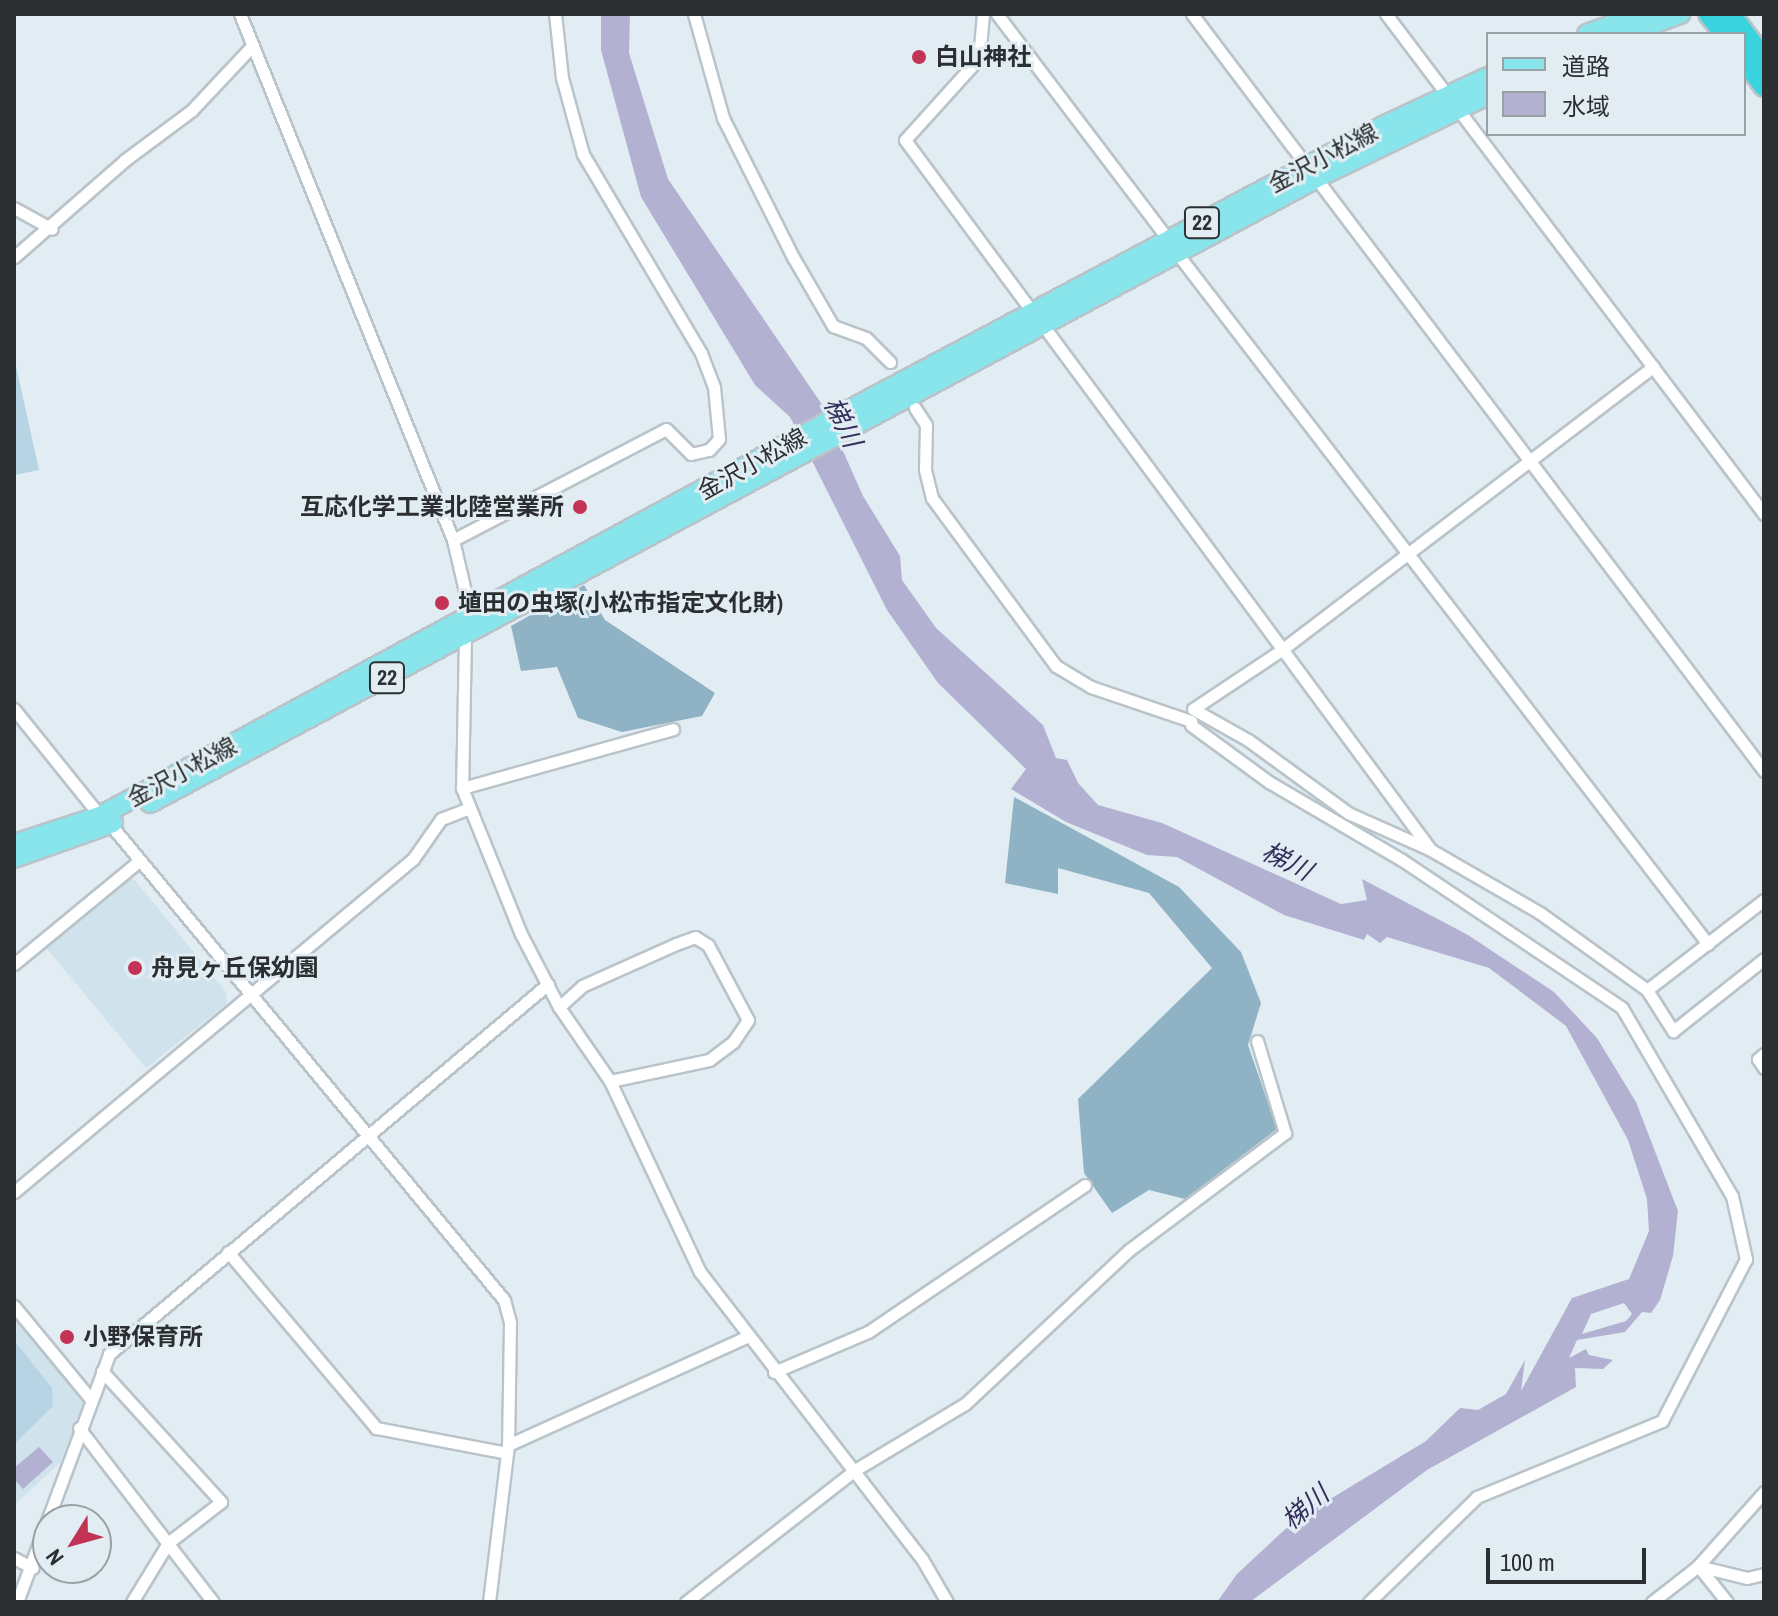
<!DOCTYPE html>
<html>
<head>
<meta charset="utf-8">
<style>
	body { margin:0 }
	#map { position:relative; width:1778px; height:1616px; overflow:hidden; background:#e2edf3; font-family:"Archivo Narrow","Noto Sans JP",sans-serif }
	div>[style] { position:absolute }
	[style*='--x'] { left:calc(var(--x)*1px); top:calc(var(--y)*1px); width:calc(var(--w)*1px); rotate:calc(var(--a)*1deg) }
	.built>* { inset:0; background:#d0e2ec }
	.green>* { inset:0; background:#b6d4e4 }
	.forest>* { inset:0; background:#8fb2c4 }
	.water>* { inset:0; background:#b3b1d2 }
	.roads { filter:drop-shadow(2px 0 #b9c4ca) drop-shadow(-2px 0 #b9c4ca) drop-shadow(0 2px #b9c4ca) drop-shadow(0 -2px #b9c4ca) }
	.street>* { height:11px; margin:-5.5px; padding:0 5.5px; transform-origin:5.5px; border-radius:5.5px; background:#fff }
	.primary>* { height:18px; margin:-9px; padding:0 9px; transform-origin:9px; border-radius:9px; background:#88e5ec }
	.highway>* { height:20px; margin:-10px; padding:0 10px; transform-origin:10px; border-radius:10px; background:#39d3df }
	.dots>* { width:22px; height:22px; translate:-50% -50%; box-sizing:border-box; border:4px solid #e2edf3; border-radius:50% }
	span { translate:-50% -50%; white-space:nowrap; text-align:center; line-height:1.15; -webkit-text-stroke:6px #e2edf3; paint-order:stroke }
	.shield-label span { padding:2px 6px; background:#e2edf3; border:2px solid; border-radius:6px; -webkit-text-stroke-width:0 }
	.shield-label { font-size:22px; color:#2b2f31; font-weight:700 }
	.poi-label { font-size:24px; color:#2b2f31; font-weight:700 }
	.left { translate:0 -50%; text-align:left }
	.right { translate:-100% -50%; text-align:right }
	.street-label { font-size:24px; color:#2b2f31 }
	.water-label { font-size:26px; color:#352f5b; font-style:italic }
	.frame { position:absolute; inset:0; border:16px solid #2b2f31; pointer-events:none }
	.legend { position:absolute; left:1486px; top:32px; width:260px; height:104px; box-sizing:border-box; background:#e2edf3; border:2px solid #99a1a5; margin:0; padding:10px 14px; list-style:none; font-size:24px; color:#2b2f31 }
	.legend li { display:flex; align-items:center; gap:16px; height:40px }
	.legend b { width:40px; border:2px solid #99a1a5 }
	.north { position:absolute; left:32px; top:1504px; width:80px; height:80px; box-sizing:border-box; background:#e2edf3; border:2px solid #99a1a5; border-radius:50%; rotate:233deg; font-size:22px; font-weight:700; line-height:32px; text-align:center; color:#2b2f31 }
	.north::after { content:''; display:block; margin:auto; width:28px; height:36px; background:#c33355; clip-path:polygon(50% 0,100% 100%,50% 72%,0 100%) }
	.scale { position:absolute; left:1486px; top:1548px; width:160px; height:36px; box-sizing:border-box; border:4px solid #2b2f31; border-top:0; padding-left:10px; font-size:24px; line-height:28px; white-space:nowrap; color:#2b2f31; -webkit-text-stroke:6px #e2edf3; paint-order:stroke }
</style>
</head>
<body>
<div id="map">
	<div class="built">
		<i style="clip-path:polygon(125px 878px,135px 880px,226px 992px,227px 1004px,146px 1068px,44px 945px)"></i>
		<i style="clip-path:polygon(14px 1310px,86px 1396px,60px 1463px,14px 1505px)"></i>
	</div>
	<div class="green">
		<i style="clip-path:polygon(14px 357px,39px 470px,14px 475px)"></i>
		<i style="clip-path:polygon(14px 1340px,52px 1388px,53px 1406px,14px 1444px)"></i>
	</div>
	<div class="forest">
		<i style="clip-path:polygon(584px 585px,605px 620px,715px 693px,702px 716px,622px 732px,578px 718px,557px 667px,521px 671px,511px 626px)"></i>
		<i style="clip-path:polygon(1014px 797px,1179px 887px,1241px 952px,1261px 1003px,1248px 1045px,1277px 1129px,1185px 1199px,1149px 1190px,1112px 1213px,1084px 1173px,1078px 1099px,1212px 968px,1149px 893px,1058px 868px,1058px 894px,1005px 883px)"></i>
	</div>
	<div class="water">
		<i style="clip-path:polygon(evenodd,601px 14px,630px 14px,629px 53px,668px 179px,823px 406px,863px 496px,900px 556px,902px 580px,936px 628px,1043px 725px,1056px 758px,1067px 760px,1078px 783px,1098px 805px,1162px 823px,1341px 904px,1367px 900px,1362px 879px,1468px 935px,1554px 992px,1597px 1038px,1636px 1102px,1678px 1211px,1673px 1256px,1660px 1300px,1651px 1313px,1642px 1312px,1625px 1332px,1577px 1340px,1569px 1358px,1586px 1349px,1589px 1355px,1613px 1360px,1603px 1369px,1575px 1368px,1576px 1387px,1427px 1470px,1250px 1602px,1217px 1602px,1237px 1574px,1294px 1521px,1426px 1441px,1460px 1408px,1478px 1410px,1506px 1394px,1525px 1360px,1521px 1391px,1572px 1298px,1629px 1279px,1649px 1231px,1647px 1199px,1628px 1140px,1566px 1026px,1489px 968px,1387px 937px,1380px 943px,1367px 934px,1364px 940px,1284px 915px,1177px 857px,1147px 855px,1066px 822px,1011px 789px,1026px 769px,938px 683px,887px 610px,790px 417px,755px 385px,641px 197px,601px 50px,601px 14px,1624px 1303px,1632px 1314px,1626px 1321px,1582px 1334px,1591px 1314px,1624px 1303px)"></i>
		<i style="clip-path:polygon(39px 1447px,53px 1462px,23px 1489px,14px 1479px,14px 1468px)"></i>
	</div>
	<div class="roads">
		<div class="street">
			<i style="--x:240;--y:14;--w:567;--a:67.95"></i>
			<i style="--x:453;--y:540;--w:79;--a:76.8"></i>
			<i style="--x:694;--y:14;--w:108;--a:74.4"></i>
			<i style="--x:723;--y:118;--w:156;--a:63.3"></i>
			<i style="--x:793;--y:257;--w:80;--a:59.9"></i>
			<i style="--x:833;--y:326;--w:35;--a:20"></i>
			<i style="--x:866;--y:338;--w:34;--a:45"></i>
			<i style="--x:983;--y:14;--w:44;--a:95.2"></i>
			<i style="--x:979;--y:58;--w:110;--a:132.1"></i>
			<i style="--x:905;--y:140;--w:215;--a:53.5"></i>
			<i style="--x:997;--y:14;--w:285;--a:52.8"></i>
			<i style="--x:1192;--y:14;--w:949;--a:52.92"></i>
			<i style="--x:1386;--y:14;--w:627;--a:52.91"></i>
			<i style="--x:14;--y:208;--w:43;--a:28.9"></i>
			<i style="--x:1176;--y:252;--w:873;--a:52.45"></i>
			<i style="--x:14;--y:257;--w:147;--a:-41.1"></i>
			<i style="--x:125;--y:160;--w:84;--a:-36.7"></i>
			<i style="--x:192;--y:110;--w:89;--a:-46.8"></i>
			<i style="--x:1042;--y:324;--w:653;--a:53.53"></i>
			<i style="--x:915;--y:408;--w:20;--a:57"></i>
			<i style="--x:926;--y:425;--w:45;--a:91.3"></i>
			<i style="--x:925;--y:470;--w:29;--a:76"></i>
			<i style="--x:932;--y:498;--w:209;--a:53.6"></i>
			<i style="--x:1056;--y:666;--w:41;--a:31"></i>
			<i style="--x:1091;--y:687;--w:106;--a:18.8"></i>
			<i style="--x:453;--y:540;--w:240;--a:-27.5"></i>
			<i style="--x:666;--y:429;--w:35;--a:45"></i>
			<i style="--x:691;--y:454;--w:18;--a:-13"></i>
			<i style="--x:709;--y:450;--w:15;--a:-48"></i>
			<i style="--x:719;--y:439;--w:52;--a:-95.5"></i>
			<i style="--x:714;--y:387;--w:36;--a:-111"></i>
			<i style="--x:701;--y:353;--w:231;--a:-120.7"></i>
			<i style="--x:583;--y:154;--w:79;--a:-105.4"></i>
			<i style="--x:562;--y:78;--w:64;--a:-96.2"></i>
			<i style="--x:465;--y:637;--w:151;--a:91.1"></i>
			<i style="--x:462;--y:788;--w:157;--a:68"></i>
			<i style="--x:521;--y:934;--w:82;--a:62.5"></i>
			<i style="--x:559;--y:1007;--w:90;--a:55.4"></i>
			<i style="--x:610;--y:1081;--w:211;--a:64.8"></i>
			<i style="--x:700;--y:1272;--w:363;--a:52.3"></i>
			<i style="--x:922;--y:1559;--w:50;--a:59.8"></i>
			<i style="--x:14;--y:709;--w:137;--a:51.2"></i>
			<i style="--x:1193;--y:709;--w:63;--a:29.4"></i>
			<i style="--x:1248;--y:740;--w:124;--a:36.1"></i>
			<i style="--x:1348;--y:813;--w:91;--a:24"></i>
			<i style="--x:1431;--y:850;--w:126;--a:30"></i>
			<i style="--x:1540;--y:913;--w:132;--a:35.7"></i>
			<i style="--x:1647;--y:990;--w:49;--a:57.6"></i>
			<i style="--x:1673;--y:1031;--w:116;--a:-38.4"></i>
			<i style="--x:1193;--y:709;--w:105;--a:-33.7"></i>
			<i style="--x:1280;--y:651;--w:469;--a:-37.3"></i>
			<i style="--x:1191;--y:725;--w:97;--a:36.2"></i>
			<i style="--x:1269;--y:782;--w:154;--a:30.4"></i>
			<i style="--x:1402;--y:860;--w:265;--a:33.9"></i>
			<i style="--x:1622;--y:1008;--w:218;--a:59.7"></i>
			<i style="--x:1732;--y:1196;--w:65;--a:77.5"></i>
			<i style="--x:1746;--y:1259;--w:182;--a:117.4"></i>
			<i style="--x:1662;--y:1421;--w:200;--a:157.7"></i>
			<i style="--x:1477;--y:1497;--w:151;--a:135.8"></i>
			<i style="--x:462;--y:788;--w:219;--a:-15.6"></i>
			<i style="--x:110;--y:824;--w:618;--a:50.38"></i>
			<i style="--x:504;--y:1300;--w:24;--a:75"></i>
			<i style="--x:510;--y:1323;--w:122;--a:90.9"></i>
			<i style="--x:508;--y:1445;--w:158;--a:96.9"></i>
			<i style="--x:14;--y:964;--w:162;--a:-39.5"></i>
			<i style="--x:1647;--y:990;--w:148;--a:-37.6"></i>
			<i style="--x:559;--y:1007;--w:31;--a:-42"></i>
			<i style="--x:582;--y:986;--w:103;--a:-24.1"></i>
			<i style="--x:676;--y:944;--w:20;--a:-20"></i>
			<i style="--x:695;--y:937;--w:15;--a:32"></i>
			<i style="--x:708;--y:945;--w:85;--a:61.9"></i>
			<i style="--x:748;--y:1020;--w:27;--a:124"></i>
			<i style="--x:733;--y:1042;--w:30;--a:143"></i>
			<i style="--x:709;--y:1060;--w:101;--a:168"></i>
			<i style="--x:1764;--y:1054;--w:8;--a:140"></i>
			<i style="--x:1758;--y:1059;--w:11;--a:56"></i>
			<i style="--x:14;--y:1192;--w:520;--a:-39.85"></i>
			<i style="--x:413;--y:859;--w:49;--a:-55"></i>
			<i style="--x:441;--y:819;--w:31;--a:-21"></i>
			<i style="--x:228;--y:1252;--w:230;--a:49.9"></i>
			<i style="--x:376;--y:1428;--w:133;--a:10.8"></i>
			<i style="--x:14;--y:1306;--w:118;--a:50.5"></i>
			<i style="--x:102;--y:1371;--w:177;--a:47.7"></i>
			<i style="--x:221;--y:1502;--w:67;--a:142.3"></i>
			<i style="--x:168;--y:1543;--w:69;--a:121.4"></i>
			<i style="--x:774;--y:1372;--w:102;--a:-23.1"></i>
			<i style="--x:868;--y:1332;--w:262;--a:-34.1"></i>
			<i style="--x:79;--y:1428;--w:220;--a:52.4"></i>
			<i style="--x:508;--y:1445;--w:264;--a:-24.4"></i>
			<i style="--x:14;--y:1558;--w:21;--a:28"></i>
			<i style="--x:1698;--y:1566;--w:50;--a:13.8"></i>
			<i style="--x:1747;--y:1578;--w:17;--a:-13"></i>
			<i style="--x:1699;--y:1567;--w:45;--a:51.3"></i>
			<i style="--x:17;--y:1602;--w:265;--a:-69.6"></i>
			<i style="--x:109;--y:1354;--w:574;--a:-40.13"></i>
			<i style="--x:686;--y:1602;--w:214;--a:-38"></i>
			<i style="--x:855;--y:1470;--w:128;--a:-31"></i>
			<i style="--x:965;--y:1404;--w:225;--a:-43.2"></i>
			<i style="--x:1129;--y:1250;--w:195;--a:-36.9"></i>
			<i style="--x:1285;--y:1133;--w:96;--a:-106.9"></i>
			<i style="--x:1652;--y:1602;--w:58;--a:-38"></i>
			<i style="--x:1698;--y:1566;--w:99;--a:-48.3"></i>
		</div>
		<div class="primary">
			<i style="--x:1587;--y:34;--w:58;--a:-20.3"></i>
			<i style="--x:1626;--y:34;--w:58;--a:-20.3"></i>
			<i style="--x:150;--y:803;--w:1322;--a:-28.17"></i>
			<i style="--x:1315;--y:179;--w:192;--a:-25.9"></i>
			<i style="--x:14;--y:844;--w:90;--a:-18"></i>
			<i style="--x:100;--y:816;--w:886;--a:-28.45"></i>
			<i style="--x:879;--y:394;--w:573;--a:-28"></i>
			<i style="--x:1385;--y:125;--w:114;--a:-25"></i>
			<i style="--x:14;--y:858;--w:105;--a:-19.5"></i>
		</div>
		<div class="highway">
			<i style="--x:1709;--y:14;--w:26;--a:51"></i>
			<i style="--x:1730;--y:14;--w:57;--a:53.5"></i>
			<i style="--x:1744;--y:59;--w:34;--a:53"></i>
		</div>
	</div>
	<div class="dots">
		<i style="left:919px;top:57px;background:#c33355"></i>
		<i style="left:580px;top:507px;background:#c33355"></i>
		<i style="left:442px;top:603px;background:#c33355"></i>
		<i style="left:135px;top:968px;background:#c33355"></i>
		<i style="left:67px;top:1337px;background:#c33355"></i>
	</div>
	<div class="shield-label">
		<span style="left:1202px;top:223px">22</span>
		<span style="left:387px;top:678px">22</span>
	</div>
	<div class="poi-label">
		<span class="left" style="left:935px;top:57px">白山神社</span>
		<span class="right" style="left:564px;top:507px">互応化学工業北陸営業所</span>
		<span class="left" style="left:458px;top:603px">埴田の虫塚(小松市指定文化財)</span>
		<span class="left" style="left:151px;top:968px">舟見ヶ丘保幼園</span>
		<span class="left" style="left:83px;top:1337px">小野保育所</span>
	</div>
	<div class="street-label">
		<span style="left:1323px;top:158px;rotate:-28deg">金沢小松線</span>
		<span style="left:752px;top:464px;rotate:-29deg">金沢小松線</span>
		<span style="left:182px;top:772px;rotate:-28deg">金沢小松線</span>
	</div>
	<div class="water-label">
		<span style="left:843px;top:422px;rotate:64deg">梯川</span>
		<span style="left:1287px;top:861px;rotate:27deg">梯川</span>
		<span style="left:1305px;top:1507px;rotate:-40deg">梯川</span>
	</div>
	<div class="frame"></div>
	<ul class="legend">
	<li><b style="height:10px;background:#88e5ec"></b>道路</li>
	<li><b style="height:22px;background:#b3b1d2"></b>水域</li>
	</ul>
	<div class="north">N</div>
	<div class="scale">100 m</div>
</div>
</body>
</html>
